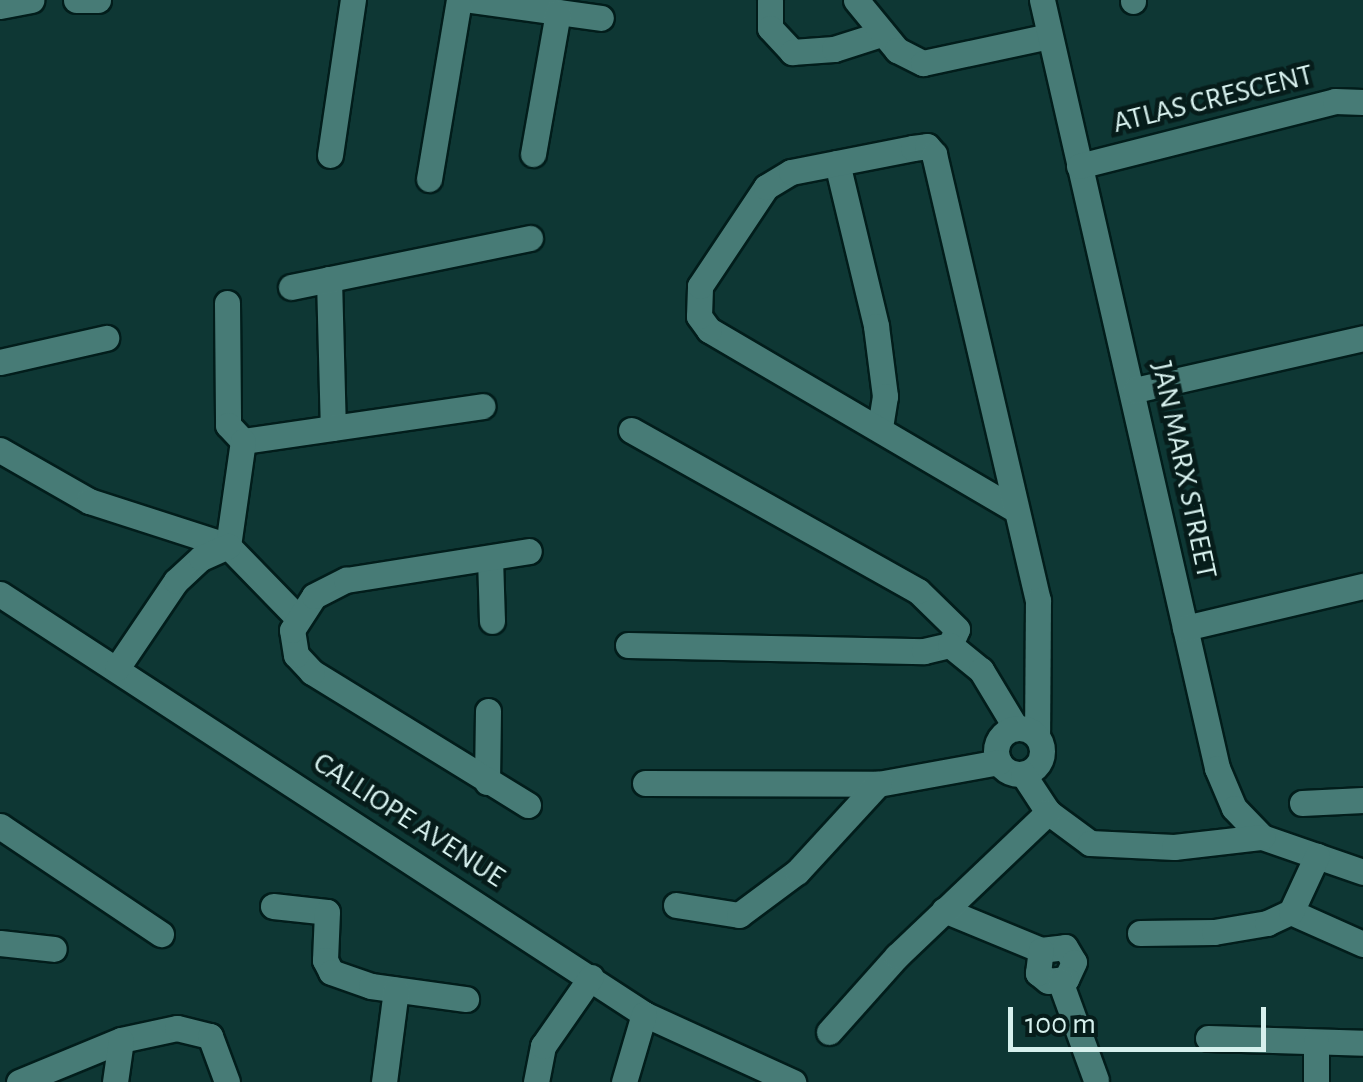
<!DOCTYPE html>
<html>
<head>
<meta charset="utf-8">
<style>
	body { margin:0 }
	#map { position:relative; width:1363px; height:1082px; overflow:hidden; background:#0e3734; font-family:"Alegreya Sans",sans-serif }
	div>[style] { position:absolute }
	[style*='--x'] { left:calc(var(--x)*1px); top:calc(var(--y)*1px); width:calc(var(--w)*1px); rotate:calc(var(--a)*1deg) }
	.roads { filter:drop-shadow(2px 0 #021d1b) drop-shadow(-2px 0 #021d1b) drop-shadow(0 2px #021d1b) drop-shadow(0 -2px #021d1b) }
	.minor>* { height:25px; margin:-12.5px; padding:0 12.5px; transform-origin:12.5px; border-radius:12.5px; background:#477b76 }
	.minor>.ring { margin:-12.5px; padding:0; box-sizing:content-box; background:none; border:25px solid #477b76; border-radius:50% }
	span { translate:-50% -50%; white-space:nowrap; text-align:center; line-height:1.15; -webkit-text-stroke:9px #061c1a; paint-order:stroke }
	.street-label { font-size:30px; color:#d6f0ed }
	.scale { position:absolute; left:1008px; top:1007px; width:258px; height:45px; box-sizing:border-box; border:5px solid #d6f0ed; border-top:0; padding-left:12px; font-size:30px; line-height:35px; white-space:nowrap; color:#d6f0ed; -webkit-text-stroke:8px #061c1a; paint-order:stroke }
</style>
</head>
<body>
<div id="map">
	<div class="roads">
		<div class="minor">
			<i style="--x:76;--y:0;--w:22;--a:0"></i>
			<i style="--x:472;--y:0;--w:130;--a:7.9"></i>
			<i style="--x:770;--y:0;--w:28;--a:90"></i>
			<i style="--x:770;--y:28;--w:33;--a:47"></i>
			<i style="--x:792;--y:52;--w:42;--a:-4.1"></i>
			<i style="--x:834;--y:49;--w:49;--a:-17.7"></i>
			<i style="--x:856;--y:0;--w:65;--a:50.6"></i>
			<i style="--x:897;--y:50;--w:29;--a:27"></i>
			<i style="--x:923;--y:63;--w:129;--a:-12.1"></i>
			<i style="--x:1042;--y:0;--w:788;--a:77.16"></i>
			<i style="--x:1217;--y:768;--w:43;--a:67"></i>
			<i style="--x:1234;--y:808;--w:40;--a:46"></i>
			<i style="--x:1262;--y:837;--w:107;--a:19.1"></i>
			<i style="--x:1133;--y:0;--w:1;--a:90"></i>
			<i style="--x:0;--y:6;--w:32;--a:-11"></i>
			<i style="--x:533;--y:154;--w:144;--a:-80"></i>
			<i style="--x:330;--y:155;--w:157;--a:-81.6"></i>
			<i style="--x:837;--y:163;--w:168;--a:76.5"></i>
			<i style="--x:876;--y:326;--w:71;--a:82.7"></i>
			<i style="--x:885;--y:396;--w:32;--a:99"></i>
			<i style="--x:1079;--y:166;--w:264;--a:-14.2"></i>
			<i style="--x:1335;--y:101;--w:28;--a:2"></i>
			<i style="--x:429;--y:179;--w:181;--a:-80.5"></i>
			<i style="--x:329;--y:279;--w:149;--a:88.5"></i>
			<i style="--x:291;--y:287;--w:244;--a:-11.6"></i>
			<i style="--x:227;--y:303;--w:122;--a:89.5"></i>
			<i style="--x:228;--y:425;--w:22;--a:47"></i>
			<i style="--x:243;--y:441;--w:242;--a:-8.3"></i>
			<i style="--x:0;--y:362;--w:109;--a:-12.8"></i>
			<i style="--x:1135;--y:390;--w:234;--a:-12.8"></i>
			<i style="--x:0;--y:450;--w:103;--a:29.8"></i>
			<i style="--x:89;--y:501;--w:146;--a:17.9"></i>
			<i style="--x:228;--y:546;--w:98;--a:45.8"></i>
			<i style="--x:1016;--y:510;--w:356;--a:-149.6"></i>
			<i style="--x:709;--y:330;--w:17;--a:-126"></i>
			<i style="--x:699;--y:316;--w:30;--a:-88"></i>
			<i style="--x:700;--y:286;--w:119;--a:-56.3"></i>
			<i style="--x:766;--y:187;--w:29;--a:-31"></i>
			<i style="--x:791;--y:172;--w:124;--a:-11.1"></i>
			<i style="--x:913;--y:148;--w:14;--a:-8"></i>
			<i style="--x:927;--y:146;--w:11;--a:49"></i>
			<i style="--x:934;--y:154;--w:458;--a:76.9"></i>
			<i style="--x:1038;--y:600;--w:136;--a:90.4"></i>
			<i style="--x:228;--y:546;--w:106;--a:-81.9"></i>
			<i style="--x:490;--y:558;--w:63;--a:88.2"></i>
			<i style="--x:0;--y:594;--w:769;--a:33.11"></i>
			<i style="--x:644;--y:1014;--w:164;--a:24.5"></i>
			<i style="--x:1185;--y:628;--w:183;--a:-13.3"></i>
			<i style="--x:628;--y:645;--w:296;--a:1.2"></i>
			<i style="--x:924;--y:651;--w:27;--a:-13"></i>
			<i style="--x:950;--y:645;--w:17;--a:-66"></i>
			<i style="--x:957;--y:629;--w:54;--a:-135.7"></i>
			<i style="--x:918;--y:591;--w:329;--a:-150.7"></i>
			<i style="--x:950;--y:645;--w:40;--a:39"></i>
			<i style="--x:981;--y:670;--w:68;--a:58.9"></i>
			<i style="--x:117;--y:668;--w:105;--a:-55.9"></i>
			<i style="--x:176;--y:581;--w:34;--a:-43"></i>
			<i style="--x:201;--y:558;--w:30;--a:-24"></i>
			<i class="ring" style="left:996px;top:728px;width:21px;height:21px"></i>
			<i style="--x:1023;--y:774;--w:45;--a:56.7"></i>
			<i style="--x:1048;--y:812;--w:52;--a:36.4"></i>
			<i style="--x:1090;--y:843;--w:84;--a:2.7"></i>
			<i style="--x:1174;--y:847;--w:89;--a:-6.5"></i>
			<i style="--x:487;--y:782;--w:71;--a:-89.2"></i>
			<i style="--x:645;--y:783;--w:233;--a:0.2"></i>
			<i style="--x:878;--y:784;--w:123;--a:-10.3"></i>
			<i style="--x:1302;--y:803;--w:61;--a:-2.8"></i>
			<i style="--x:528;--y:805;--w:254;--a:-148.4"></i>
			<i style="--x:312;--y:672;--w:23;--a:-133"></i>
			<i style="--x:296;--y:655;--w:25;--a:-99"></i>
			<i style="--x:292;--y:630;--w:40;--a:-57.1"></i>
			<i style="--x:314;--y:596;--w:36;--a:-27"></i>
			<i style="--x:346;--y:580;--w:185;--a:-9"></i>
			<i style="--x:0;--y:826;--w:194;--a:33.9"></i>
			<i style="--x:676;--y:905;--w:64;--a:9"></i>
			<i style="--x:739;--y:915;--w:72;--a:-36.6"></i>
			<i style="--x:797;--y:872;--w:120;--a:-47.4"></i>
			<i style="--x:273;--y:906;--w:54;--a:6.3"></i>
			<i style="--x:327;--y:912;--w:48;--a:92.4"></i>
			<i style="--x:325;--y:960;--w:13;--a:63"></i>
			<i style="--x:331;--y:972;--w:42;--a:19.3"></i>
			<i style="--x:371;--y:986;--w:96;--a:7.8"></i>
			<i style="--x:944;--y:910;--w:105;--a:22.4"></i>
			<i style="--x:1041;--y:950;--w:24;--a:-7"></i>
			<i style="--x:1065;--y:947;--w:17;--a:59"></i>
			<i style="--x:1074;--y:962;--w:19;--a:115"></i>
			<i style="--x:1066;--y:979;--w:18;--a:174"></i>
			<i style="--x:1048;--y:981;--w:13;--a:-141"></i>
			<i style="--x:1038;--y:973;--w:23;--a:-83"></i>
			<i style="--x:1291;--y:912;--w:79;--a:24"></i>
			<i style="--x:1140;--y:933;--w:74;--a:-0.8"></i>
			<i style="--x:1214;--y:932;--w:54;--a:-9.6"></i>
			<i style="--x:1267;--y:923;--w:26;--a:-25"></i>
			<i style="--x:1291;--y:912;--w:62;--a:-65.1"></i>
			<i style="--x:0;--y:943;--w:54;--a:6.3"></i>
			<i style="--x:1060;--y:981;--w:105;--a:70"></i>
			<i style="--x:829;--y:1032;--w:102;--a:-48.2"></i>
			<i style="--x:897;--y:956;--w:209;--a:-43.6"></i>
			<i style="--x:1208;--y:1038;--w:155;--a:1.8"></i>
			<i style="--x:1316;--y:1042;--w:40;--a:90"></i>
			<i style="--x:19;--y:1082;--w:110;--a:-22.4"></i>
			<i style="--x:121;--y:1040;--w:57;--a:-12.1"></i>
			<i style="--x:177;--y:1028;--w:34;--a:14"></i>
			<i style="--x:210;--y:1036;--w:49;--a:69.7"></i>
			<i style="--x:115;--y:1082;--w:42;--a:-81.9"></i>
			<i style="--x:384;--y:1082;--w:93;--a:-82.6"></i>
			<i style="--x:536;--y:1082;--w:37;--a:-79"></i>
			<i style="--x:543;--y:1046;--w:84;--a:-55.2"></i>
			<i style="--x:624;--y:1082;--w:71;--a:-73.6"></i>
		</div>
	</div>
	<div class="street-label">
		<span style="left:1213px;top:99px;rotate:-14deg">ATLAS CRESCENT</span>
		<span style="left:1184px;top:470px;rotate:78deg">JAN MARX STREET</span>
		<span style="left:409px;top:820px;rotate:33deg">CALLIOPE AVENUE</span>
	</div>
	<div class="scale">100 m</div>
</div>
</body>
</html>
